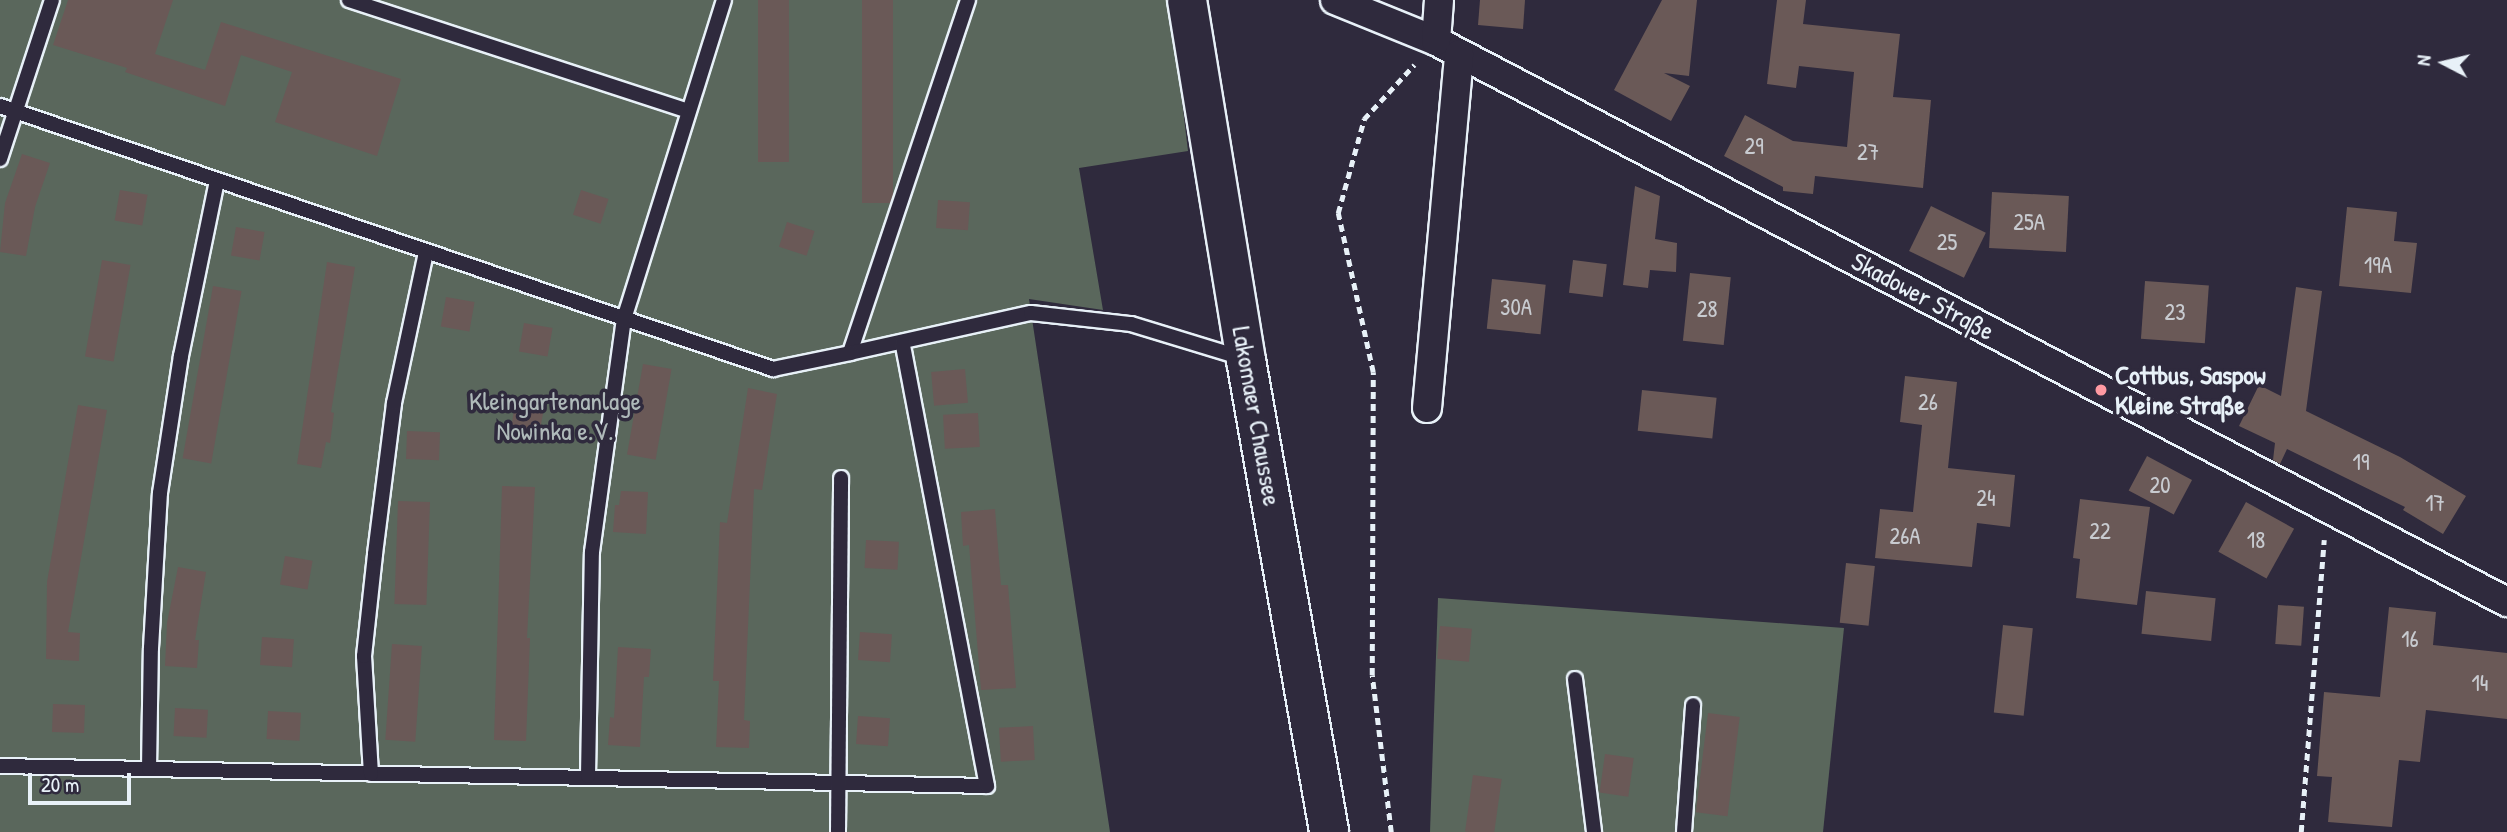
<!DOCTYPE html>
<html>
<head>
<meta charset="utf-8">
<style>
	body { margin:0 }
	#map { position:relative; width:2507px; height:832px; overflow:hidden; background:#2f2a3d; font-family:"Patrick Hand",sans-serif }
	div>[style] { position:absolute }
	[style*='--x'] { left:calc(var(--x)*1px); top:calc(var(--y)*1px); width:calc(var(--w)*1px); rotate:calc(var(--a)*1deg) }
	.green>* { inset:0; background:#5a675c }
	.building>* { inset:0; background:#6a5957; transform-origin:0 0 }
	.path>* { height:4.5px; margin-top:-2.25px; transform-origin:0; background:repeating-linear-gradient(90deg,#e8f1f8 0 7px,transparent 0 12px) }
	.roads { filter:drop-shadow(2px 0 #e8f1f8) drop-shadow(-2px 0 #e8f1f8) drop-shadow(0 2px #e8f1f8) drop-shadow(0 -2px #e8f1f8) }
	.lane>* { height:14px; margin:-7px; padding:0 7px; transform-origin:7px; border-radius:7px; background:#2f2a3d }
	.street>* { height:28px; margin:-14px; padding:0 14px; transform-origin:14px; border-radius:14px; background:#2f2a3d }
	.secondary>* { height:38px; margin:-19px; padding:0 19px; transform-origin:19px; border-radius:19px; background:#2f2a3d }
	.dots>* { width:19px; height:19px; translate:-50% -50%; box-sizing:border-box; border:4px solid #2f2a3d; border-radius:50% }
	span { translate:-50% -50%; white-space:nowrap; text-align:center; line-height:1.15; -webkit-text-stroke:7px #2f2a3d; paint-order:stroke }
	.number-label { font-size:23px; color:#c8cbd0 }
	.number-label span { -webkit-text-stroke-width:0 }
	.street-label { font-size:26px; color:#e8f1f8 }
	.poi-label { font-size:26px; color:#e8f1f8; font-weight:700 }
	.left { translate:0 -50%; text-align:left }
	.park-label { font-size:26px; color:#afbaba }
	.north { position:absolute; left:2409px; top:28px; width:70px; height:70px; -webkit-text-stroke:5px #2f2a3d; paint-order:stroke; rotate:277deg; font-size:19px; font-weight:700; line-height:28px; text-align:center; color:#e8f1f8 }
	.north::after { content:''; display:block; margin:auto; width:24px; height:32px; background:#e8f1f8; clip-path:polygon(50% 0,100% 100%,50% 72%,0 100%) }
	.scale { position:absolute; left:28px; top:773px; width:103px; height:32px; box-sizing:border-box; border:4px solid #e8f1f8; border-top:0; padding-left:9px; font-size:21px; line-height:24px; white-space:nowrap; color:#e8f1f8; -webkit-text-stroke:5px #2f2a3d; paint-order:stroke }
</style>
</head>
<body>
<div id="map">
	<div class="green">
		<i style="clip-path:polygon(0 0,1170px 0,1188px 151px,1079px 168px,1103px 310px,1029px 299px,1110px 832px,0 832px)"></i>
		<i style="clip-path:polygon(1438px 598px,1844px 628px,1823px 832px,1430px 832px)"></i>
	</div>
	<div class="building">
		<i style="clip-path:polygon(68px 0,173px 0,155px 54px,205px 70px,221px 22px,401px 79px,377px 156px,275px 122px,292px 72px,241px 55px,225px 106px,125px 72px,127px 68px,53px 45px)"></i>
		<i style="left:758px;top:0;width:31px;height:162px"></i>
		<i style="left:862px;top:0;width:31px;height:203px"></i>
		<i style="clip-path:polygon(1480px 0,1525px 0,1523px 29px,1478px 25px)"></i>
		<i style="clip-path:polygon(1662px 0,1697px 0,1689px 76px,1664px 73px,1690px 86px,1671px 121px,1614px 90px)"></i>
		<i style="clip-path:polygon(1777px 0,1806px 0,1803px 24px,1900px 34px,1893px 97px,1931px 100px,1923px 188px,1815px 176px,1813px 194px,1783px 191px,1783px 187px,1724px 156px,1745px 115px,1793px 141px,1847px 147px,1854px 72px,1799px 66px,1796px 88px,1767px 84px)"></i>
		<i style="clip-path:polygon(22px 154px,50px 163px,35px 207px,26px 256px,0 252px,5px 203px)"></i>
		<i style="clip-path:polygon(1635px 186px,1660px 196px,1655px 239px,1677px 243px,1676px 272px,1650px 270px,1648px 288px,1623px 285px)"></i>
		<i style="left:120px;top:190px;width:28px;height:31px;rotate:10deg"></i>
		<i style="left:581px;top:190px;width:29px;height:26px;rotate:18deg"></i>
		<i style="left:1992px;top:192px;width:77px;height:56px;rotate:3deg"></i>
		<i style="left:938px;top:200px;width:32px;height:28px;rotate:4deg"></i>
		<i style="left:1931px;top:206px;width:61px;height:50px;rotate:26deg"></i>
		<i style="clip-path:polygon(2347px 207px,2397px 212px,2394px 241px,2417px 243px,2411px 293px,2339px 286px)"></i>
		<i style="left:787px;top:222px;width:29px;height:26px;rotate:18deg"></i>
		<i style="left:236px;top:227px;width:29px;height:29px;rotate:10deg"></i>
		<i style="left:102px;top:260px;width:29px;height:98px;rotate:10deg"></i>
		<i style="left:1573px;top:260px;width:34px;height:33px;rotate:7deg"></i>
		<i style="clip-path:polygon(327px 262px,355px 267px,331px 412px,334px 413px,330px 443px,326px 442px,321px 468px,297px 464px)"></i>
		<i style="left:1690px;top:273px;width:41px;height:68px;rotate:6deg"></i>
		<i style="left:1492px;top:279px;width:54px;height:50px;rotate:6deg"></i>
		<i style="left:2145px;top:281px;width:64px;height:58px;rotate:4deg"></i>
		<i style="left:213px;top:286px;width:29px;height:175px;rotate:10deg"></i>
		<i style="clip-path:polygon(2296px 287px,2322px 291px,2306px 411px,2400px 457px,2466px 496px,2443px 534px,2403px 510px,2405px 507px,2287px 449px,2280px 464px,2273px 460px,2275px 443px,2239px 426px,2259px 385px,2281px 396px)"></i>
		<i style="left:446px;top:297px;width:29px;height:30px;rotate:10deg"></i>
		<i style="left:524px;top:323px;width:29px;height:29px;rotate:10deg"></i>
		<i style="left:643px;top:364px;width:29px;height:92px;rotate:10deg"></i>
		<i style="left:965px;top:369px;width:34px;height:34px;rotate:85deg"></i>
		<i style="clip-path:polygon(1905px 376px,1957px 382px,1948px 468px,2015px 475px,2010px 527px,1977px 523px,1972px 567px,1875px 558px,1880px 509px,1913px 512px,1922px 425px,1900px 422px)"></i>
		<i style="clip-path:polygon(748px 388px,777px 394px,762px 490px,754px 489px,744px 720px,750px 721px,749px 748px,716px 747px,719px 681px,713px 681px,720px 522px,727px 523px)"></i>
		<i style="left:1642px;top:390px;width:75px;height:41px;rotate:6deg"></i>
		<i style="clip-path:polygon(78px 405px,107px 410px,68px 632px,80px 633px,79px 661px,46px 659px,47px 582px)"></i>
		<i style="left:515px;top:405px;width:29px;height:30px;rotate:10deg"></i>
		<i style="left:978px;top:413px;width:34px;height:35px;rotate:87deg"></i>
		<i style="left:407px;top:431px;width:33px;height:28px;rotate:2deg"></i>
		<i style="left:2147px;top:456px;width:51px;height:39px;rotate:28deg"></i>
		<i style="clip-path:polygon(502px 486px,535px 487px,527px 638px,530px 638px,526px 741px,494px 740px)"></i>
		<i style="clip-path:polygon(621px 491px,648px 492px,646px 534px,613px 532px,615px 505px,619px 505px)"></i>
		<i style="clip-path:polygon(2080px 499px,2150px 507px,2137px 605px,2076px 598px,2080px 559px,2073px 558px)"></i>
		<i style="left:398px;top:501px;width:32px;height:103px;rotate:2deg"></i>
		<i style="left:2246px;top:502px;width:55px;height:57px;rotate:29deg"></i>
		<i style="clip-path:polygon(995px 509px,1001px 585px,1008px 585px,1016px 688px,981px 690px,969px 545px,963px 546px,961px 512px)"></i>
		<i style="left:866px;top:540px;width:33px;height:28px;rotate:3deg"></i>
		<i style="left:285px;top:556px;width:28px;height:29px;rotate:10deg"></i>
		<i style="left:1846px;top:563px;width:29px;height:60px;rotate:6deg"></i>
		<i style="clip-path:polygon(178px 567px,206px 572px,195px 640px,199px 640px,197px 668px,165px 666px,167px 623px)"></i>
		<i style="left:2146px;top:591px;width:70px;height:43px;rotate:6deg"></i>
		<i style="left:2278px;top:605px;width:26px;height:39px;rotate:4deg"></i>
		<i style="clip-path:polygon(2389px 607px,2436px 612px,2433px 645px,2507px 653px,2507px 719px,2426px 710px,2420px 762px,2399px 760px,2392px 827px,2328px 822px,2332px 777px,2317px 776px,2324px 692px,2380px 697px)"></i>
		<i style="left:2003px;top:625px;width:30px;height:88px;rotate:6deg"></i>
		<i style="left:1440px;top:626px;width:32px;height:33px;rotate:5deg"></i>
		<i style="left:860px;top:632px;width:32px;height:28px;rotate:4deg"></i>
		<i style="left:262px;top:637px;width:32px;height:28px;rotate:4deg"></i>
		<i style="left:392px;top:644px;width:30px;height:96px;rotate:4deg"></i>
		<i style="clip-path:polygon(618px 647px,651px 649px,649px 677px,644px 677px,640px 747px,608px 745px,610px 717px,614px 718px)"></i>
		<i style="left:53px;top:704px;width:32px;height:28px;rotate:2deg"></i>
		<i style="left:175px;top:708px;width:33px;height:28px;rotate:3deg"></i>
		<i style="left:268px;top:711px;width:33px;height:28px;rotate:3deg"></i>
		<i style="left:1708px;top:713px;width:32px;height:100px;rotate:7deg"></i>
		<i style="left:858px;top:716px;width:32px;height:28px;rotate:4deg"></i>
		<i style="left:1033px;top:726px;width:34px;height:34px;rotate:87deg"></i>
		<i style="left:1605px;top:754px;width:29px;height:39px;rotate:8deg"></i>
		<i style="left:1473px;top:775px;width:29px;height:57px;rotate:8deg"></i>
	</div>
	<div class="path">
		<i style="--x:1391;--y:832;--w:158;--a:-96.9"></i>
		<i style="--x:1372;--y:675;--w:303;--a:-89.8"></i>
		<i style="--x:1373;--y:372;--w:163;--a:-102.4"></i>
		<i style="--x:1338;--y:213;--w:98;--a:-74.5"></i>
		<i style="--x:1364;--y:119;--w:74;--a:-47.2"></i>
		<i style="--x:2301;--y:832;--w:293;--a:-85.5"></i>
	</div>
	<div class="roads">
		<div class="lane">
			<i style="--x:349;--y:0;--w:357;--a:18.1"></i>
			<i style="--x:968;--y:0;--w:372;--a:108.5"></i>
			<i style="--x:850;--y:353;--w:185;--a:-12.5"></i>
			<i style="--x:1031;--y:313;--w:101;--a:6.3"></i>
			<i style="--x:1131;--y:324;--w:116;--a:17"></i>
			<i style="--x:0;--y:106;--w:817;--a:18.79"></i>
			<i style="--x:773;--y:369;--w:79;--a:-11.7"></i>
			<i style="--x:0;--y:159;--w:167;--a:-71.9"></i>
			<i style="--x:1575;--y:679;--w:154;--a:82.9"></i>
			<i style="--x:0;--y:766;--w:987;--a:1.16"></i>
			<i style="--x:987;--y:786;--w:452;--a:-100.8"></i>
			<i style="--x:149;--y:769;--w:121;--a:-89.1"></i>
			<i style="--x:151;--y:648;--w:155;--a:-86.7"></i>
			<i style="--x:160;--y:493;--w:139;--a:-81.3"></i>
			<i style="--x:181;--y:356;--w:179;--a:-78.4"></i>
			<i style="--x:371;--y:774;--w:118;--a:-93.4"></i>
			<i style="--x:364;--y:656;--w:103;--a:-83.8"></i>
			<i style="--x:375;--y:554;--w:152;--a:-82.8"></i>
			<i style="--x:394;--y:403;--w:154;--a:-78"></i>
			<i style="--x:588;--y:776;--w:224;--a:-89"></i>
			<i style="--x:592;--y:552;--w:235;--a:-82.2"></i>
			<i style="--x:624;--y:319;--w:334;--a:-72.6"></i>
			<i style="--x:838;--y:832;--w:354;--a:-89.5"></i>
			<i style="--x:1684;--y:832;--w:127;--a:-85.9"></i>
		</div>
		<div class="street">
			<i style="--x:1335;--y:0;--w:109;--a:22.1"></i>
			<i style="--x:1436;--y:41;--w:1209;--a:27.65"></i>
			<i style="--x:1436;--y:41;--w:41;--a:-85.8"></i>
			<i style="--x:1427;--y:408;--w:355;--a:-84.8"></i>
		</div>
		<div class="secondary">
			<i style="--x:1187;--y:0;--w:365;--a:80.7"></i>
			<i style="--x:1246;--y:360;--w:479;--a:80"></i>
		</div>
	</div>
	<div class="dots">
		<i style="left:2101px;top:390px;background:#ff9aa2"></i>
	</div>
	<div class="number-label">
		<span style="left:1754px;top:146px">29</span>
		<span style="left:1868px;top:152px">27</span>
		<span style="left:2029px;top:222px">25A</span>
		<span style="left:1947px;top:242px">25</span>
		<span style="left:2378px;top:265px">19A</span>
		<span style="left:1516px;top:307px">30A</span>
		<span style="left:1707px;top:309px">28</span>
		<span style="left:2175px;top:312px">23</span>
		<span style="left:1928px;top:402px">26</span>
		<span style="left:2361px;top:462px">19</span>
		<span style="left:2160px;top:485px">20</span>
		<span style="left:1986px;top:498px">24</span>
		<span style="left:2435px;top:503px">17</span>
		<span style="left:2100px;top:531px">22</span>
		<span style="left:1905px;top:536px">26A</span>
		<span style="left:2256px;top:540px">18</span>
		<span style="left:2410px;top:639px">16</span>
		<span style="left:2480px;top:683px">14</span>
	</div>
	<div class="street-label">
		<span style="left:1923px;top:296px;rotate:28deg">Skadower Straße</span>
		<span style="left:1257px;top:416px;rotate:80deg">Lakomaer Chaussee</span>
	</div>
	<div class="poi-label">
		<span class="left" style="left:2115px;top:390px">Cottbus, Saspow<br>Kleine Straße</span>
	</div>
	<div class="park-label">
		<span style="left:555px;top:416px">Kleingartenanlage<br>Nowinka e.V.</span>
	</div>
	<div class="north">N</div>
	<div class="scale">20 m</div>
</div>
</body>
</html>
